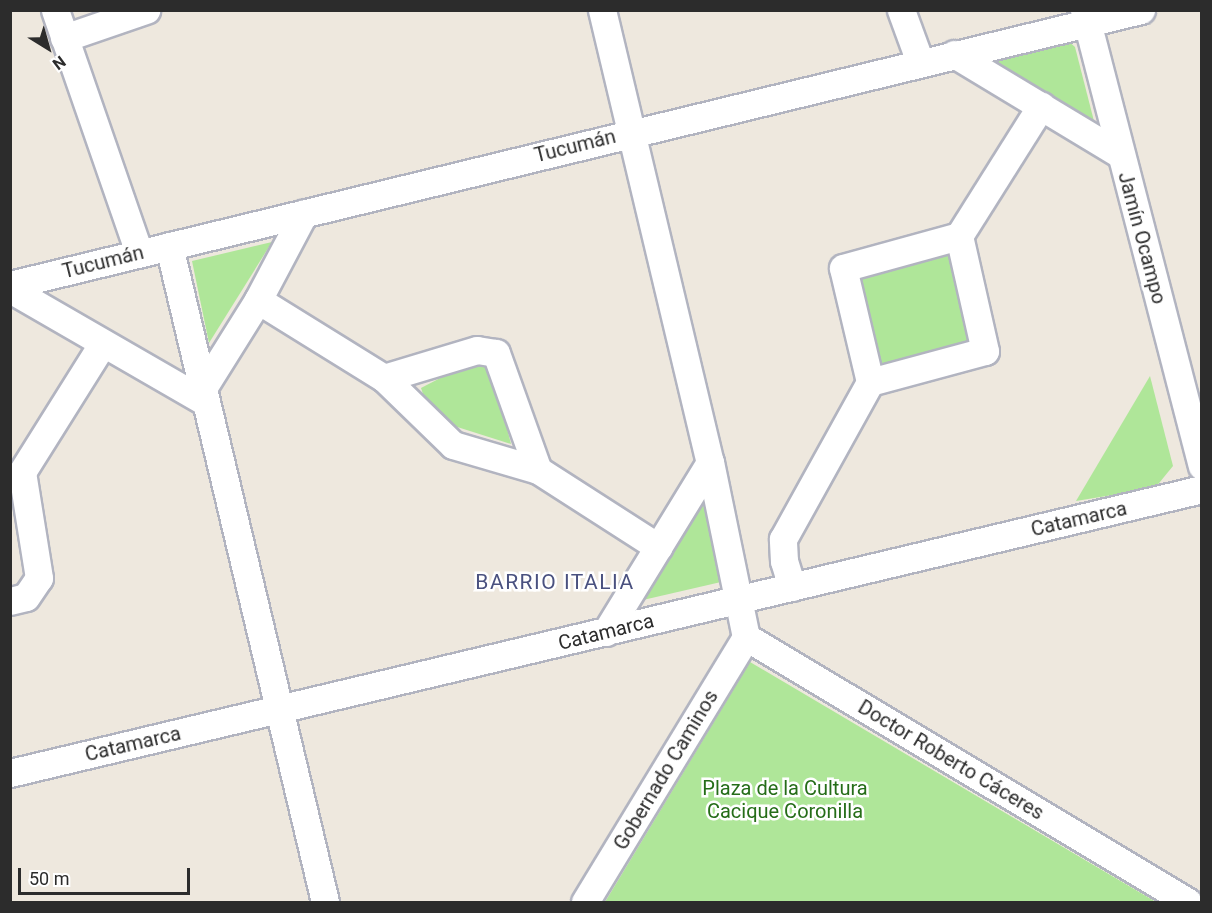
<!DOCTYPE html>
<html>
<head>
<meta charset="utf-8">
<style>
	body { margin:0 }
	#map { position:relative; width:1212px; height:913px; overflow:hidden; background:#eee8de; font-family:Roboto,sans-serif }
	div>[style] { position:absolute }
	[style*='--x'] { left:calc(var(--x)*1px); top:calc(var(--y)*1px); width:calc(var(--w)*1px); rotate:calc(var(--a)*1deg) }
	.green>* { inset:0; background:#afe699; transform-origin:0 0 }
	.roads { filter:drop-shadow(2px 0 #b2b4c0) drop-shadow(-2px 0 #b2b4c0) drop-shadow(0 2px #b2b4c0) drop-shadow(0 -2px #b2b4c0) }
	.minor>* { height:27px; margin:-13.5px; padding:0 13.5px; transform-origin:13.5px; border-radius:13.5px; background:#fff }
	span { translate:-50% -50%; white-space:nowrap; text-align:center; line-height:1.15; -webkit-text-stroke:5px #fff; paint-order:stroke }
	.street-label { font-size:20px; color:#2c2c2c }
	.park-label { font-size:20px; color:#256d18 }
	.neighbourhood-label { font-size:21px; color:#4a517f; letter-spacing:1.5px }
	.frame { position:absolute; inset:0; border:12px solid #2c2c2c; pointer-events:none }
	.north { position:absolute; left:18px; top:18px; width:60px; height:60px; -webkit-text-stroke:4px #fff; paint-order:stroke; rotate:143deg; font-size:16px; font-weight:700; line-height:24px; text-align:center; color:#2c2c2c }
	.north::after { content:''; display:block; margin:auto; width:21px; height:27px; background:#2c2c2c; clip-path:polygon(50% 0,100% 100%,50% 72%,0 100%) }
	.scale { position:absolute; left:18px; top:868px; width:172px; height:27px; box-sizing:border-box; border:3px solid #2c2c2c; border-top:0; padding-left:8px; font-size:18px; line-height:21px; white-space:nowrap; color:#2c2c2c; -webkit-text-stroke:4px #fff; paint-order:stroke }
</style>
</head>
<body>
<div id="map">
	<div class="green">
		<i style="clip-path:polygon(1065px 38px,1075px 47px,1096px 129px,980px 57px)"></i>
		<i style="clip-path:polygon(272px 242px,209px 343px,192px 261px)"></i>
		<i style="left:947px;top:251px;width:97px;height:95px;rotate:76deg"></i>
		<i style="clip-path:polygon(473px 361px,482px 362px,493px 374px,511px 444px,451px 425px,426px 403px,421px 388px)"></i>
		<i style="clip-path:polygon(1150px 376px,1173px 466px,1155px 488px,1076px 501px)"></i>
		<i style="clip-path:polygon(703px 504px,721px 582px,643px 600px)"></i>
		<i style="clip-path:polygon(750px 662px,1156px 902px,605px 902px)"></i>
	</div>
	<div class="roads">
		<div class="minor">
			<i style="--x:55;--y:10;--w:257;--a:70.9"></i>
			<i style="--x:602;--y:10;--w:465;--a:76.6"></i>
			<i style="--x:710;--y:462;--w:179;--a:78.4"></i>
			<i style="--x:746;--y:637;--w:515;--a:30.94"></i>
			<i style="--x:901;--y:10;--w:55;--a:69.9"></i>
			<i style="--x:1084;--y:10;--w:471;--a:75.5"></i>
			<i style="--x:64;--y:38;--w:87;--a:-18.9"></i>
			<i style="--x:954;--y:54;--w:194;--a:31.1"></i>
			<i style="--x:169;--y:246;--w:674;--a:76.62"></i>
			<i style="--x:10;--y:285;--w:1164;--a:-13.67"></i>
			<i style="--x:10;--y:289;--w:226;--a:30"></i>
			<i style="--x:258;--y:300;--w:148;--a:31.8"></i>
			<i style="--x:384;--y:378;--w:96;--a:44.2"></i>
			<i style="--x:453;--y:445;--w:89;--a:16.4"></i>
			<i style="--x:538;--y:470;--w:143;--a:32.7"></i>
			<i style="--x:384;--y:378;--w:97;--a:-16.8"></i>
			<i style="--x:477;--y:350;--w:19;--a:9"></i>
			<i style="--x:496;--y:353;--w:124;--a:70.3"></i>
			<i style="--x:870;--y:382;--w:119;--a:-15.1"></i>
			<i style="--x:985;--y:351;--w:118;--a:-102.7"></i>
			<i style="--x:203;--y:388;--w:104;--a:-58"></i>
			<i style="--x:258;--y:300;--w:98;--a:-62.1"></i>
			<i style="--x:792;--y:587;--w:27;--a:-107"></i>
			<i style="--x:784;--y:561;--w:22;--a:-93"></i>
			<i style="--x:783;--y:539;--w:179;--a:-61"></i>
			<i style="--x:870;--y:382;--w:117;--a:-103.3"></i>
			<i style="--x:843;--y:268;--w:120;--a:-15.4"></i>
			<i style="--x:959;--y:236;--w:154;--a:-57.8"></i>
			<i style="--x:10;--y:601;--w:16;--a:-14"></i>
			<i style="--x:26;--y:597;--w:23;--a:-56"></i>
			<i style="--x:39;--y:578;--w:107;--a:-99.1"></i>
			<i style="--x:22;--y:472;--w:152;--a:-57.9"></i>
			<i style="--x:606;--y:632;--w:199;--a:-58.5"></i>
			<i style="--x:10;--y:773;--w:1225;--a:-13.4"></i>
			<i style="--x:585;--y:902;--w:310;--a:-58.7"></i>
		</div>
	</div>
	<div class="street-label">
		<span style="left:575px;top:146px;rotate:-14deg">Tucumán</span>
		<span style="left:1142px;top:238px;rotate:75deg">Jamín Ocampo</span>
		<span style="left:103px;top:262px;rotate:-14deg">Tucumán</span>
		<span style="left:1079px;top:519px;rotate:-13deg">Catamarca</span>
		<span style="left:606px;top:632px;rotate:-14deg">Catamarca</span>
		<span style="left:133px;top:744px;rotate:-13deg">Catamarca</span>
		<span style="left:951px;top:760px;rotate:31deg">Doctor Roberto Cáceres</span>
		<span style="left:666px;top:770px;rotate:-59deg">Gobernado Caminos</span>
	</div>
	<div class="park-label">
		<span style="left:785px;top:800px">Plaza de la Cultura<br>Cacique Coronilla</span>
	</div>
	<div class="neighbourhood-label">
		<span style="left:555px;top:582px">BARRIO ITALIA</span>
	</div>
	<div class="frame"></div>
	<div class="north">N</div>
	<div class="scale">50 m</div>
</div>
</body>
</html>
